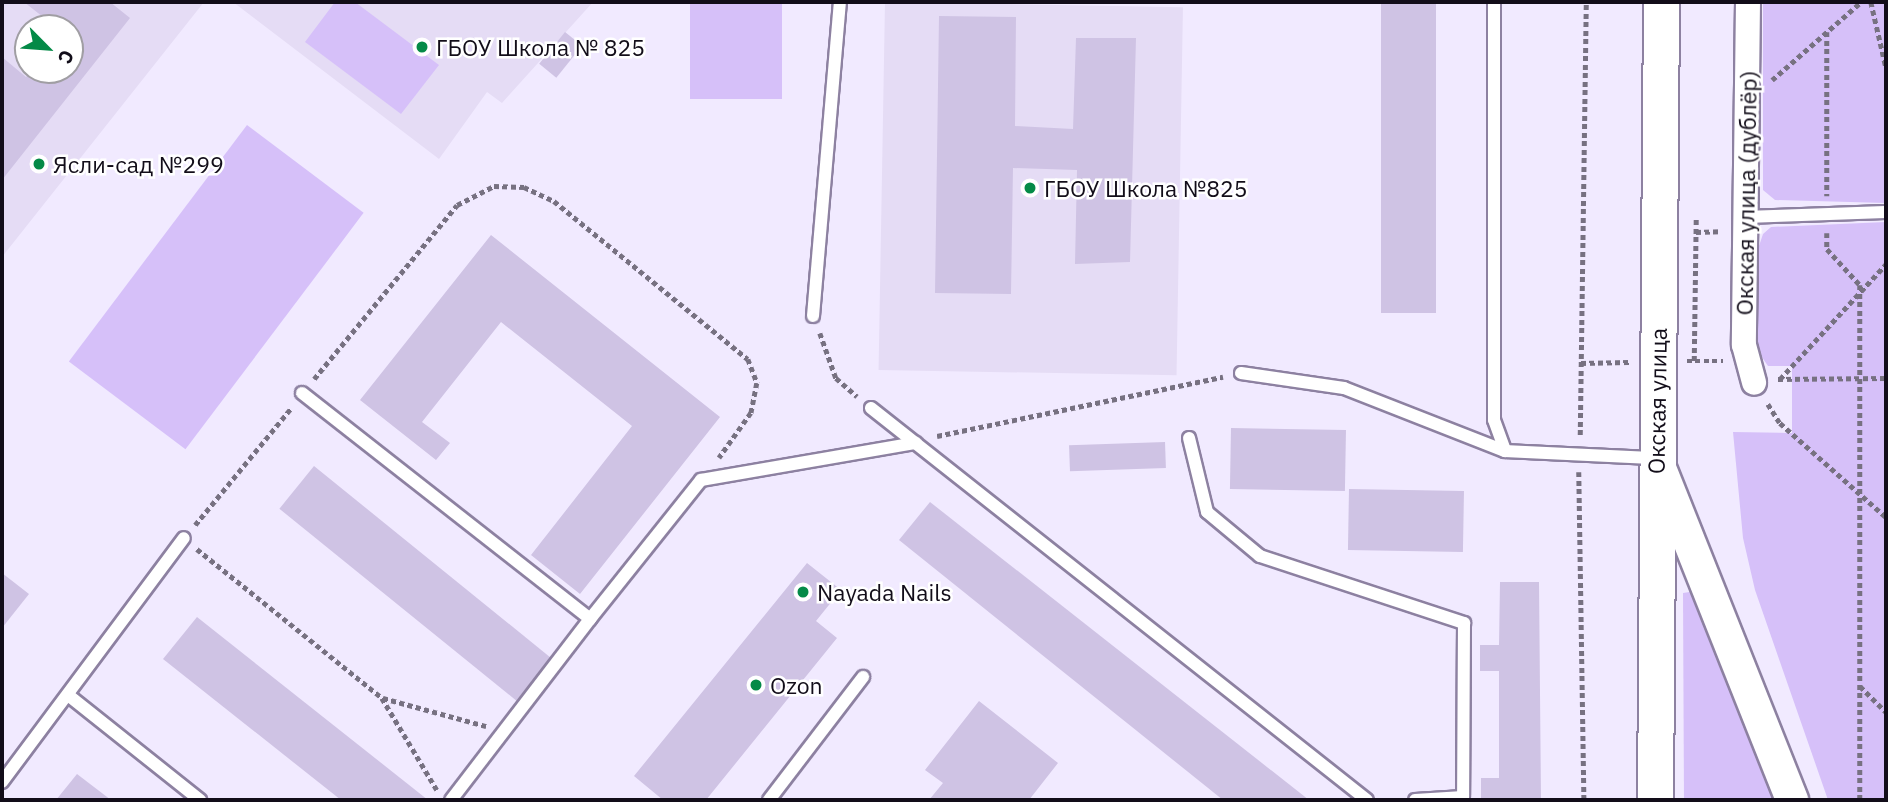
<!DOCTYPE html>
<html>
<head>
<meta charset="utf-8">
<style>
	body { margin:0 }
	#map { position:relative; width:1888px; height:802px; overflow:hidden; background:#f1eaff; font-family:"IBM Plex Sans",sans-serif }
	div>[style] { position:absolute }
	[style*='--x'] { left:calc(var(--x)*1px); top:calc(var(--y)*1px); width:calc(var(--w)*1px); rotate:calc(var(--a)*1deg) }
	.built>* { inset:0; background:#e5dcf5; transform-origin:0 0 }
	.green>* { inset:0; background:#d6c0f9; transform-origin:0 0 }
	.building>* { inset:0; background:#cfc3e4; transform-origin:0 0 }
	.path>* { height:4.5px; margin-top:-2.25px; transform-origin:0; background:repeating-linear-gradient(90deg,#777181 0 5px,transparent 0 8.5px) }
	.roads { filter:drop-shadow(2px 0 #8d81a1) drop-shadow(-2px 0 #8d81a1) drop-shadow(0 2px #8d81a1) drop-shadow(0 -2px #8d81a1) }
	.service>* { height:12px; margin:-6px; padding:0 6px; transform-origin:6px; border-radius:6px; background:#fff }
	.minor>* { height:24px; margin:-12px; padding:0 12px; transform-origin:12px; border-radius:12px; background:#fff }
	.tertiary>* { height:32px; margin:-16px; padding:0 16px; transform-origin:16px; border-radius:16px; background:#fff }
	.secondary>* { height:35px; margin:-17.5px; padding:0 17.5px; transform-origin:17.5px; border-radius:17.5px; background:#fff }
	.dots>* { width:19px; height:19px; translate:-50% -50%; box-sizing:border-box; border:4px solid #fff; border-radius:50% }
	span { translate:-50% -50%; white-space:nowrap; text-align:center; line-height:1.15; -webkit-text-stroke:5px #fff; paint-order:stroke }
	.poi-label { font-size:23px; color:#120d19 }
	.left { translate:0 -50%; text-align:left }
	.street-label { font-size:23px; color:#120d19 }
	.frame { position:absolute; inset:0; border:4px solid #120d19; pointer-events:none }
	.north { position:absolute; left:14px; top:14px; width:70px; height:70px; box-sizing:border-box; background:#fff; border:2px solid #a09ea3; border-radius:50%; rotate:115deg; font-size:19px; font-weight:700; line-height:28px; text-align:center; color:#120d19 }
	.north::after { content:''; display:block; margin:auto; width:24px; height:32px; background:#048a47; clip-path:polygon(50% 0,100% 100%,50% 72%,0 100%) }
</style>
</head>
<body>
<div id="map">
	<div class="built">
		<i style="clip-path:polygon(evenodd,2px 2px,204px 2px,2px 257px,2px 2px,28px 28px,70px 28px,70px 70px,28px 70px,28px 28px)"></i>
		<i style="clip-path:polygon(233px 2px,593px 2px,502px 103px,487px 92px,439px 159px)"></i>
		<i style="left:885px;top:2px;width:298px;height:368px;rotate:1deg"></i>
	</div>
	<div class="green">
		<i style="clip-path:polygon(335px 2px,355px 2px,439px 65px,401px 114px,305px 42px)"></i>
		<i style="left:690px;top:2px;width:92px;height:97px"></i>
		<i style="clip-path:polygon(1763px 2px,1886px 2px,1886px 203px,1775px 200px,1763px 190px)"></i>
		<i style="left:247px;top:125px;width:146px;height:296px;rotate:37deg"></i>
		<i style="clip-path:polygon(1886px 222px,1886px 800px,1828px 800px,1755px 590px,1743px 538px,1733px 432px,1792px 433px,1792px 366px,1768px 366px,1755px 347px,1755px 258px,1763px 234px,1771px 227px)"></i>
		<i style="clip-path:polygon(1696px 591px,1774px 800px,1684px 800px,1683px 593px)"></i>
	</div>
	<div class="building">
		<i style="clip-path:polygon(24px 2px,110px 2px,130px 18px,2px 180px,2px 57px,26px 77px,32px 70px,70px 70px,70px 28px,57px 28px)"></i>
		<i style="left:1381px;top:2px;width:55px;height:311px"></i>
		<i style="clip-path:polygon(939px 16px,1016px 17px,1015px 126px,1073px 129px,1076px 38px,1136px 38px,1130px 262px,1075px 264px,1077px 170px,1013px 168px,1011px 294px,935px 293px)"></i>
		<i style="left:565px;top:32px;width:22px;height:41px;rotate:39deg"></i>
		<i style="clip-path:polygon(491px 235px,720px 417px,580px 594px,531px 555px,632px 426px,501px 322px,422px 422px,450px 443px,436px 460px,360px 400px)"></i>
		<i style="left:1231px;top:428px;width:115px;height:61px;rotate:1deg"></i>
		<i style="left:1165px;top:442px;width:26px;height:96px;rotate:88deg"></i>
		<i style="left:314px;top:466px;width:305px;height:55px;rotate:39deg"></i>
		<i style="left:1349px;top:489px;width:115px;height:61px;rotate:1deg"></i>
		<i style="clip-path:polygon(930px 502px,1309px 800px,1223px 800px,899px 540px)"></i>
		<i style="clip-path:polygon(807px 563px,841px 590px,816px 621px,837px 638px,706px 800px,663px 800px,634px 776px)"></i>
		<i style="clip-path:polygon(2px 573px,29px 594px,2px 628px)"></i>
		<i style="clip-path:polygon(1500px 582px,1539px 582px,1541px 800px,1481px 800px,1481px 778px,1499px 778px,1499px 671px,1480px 671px,1480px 645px,1499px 645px)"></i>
		<i style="clip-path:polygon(197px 617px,428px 800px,341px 800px,163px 659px)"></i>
		<i style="clip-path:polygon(979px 701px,1058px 763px,1029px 800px,929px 800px,943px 783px,925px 770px)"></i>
		<i style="clip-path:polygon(77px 774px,111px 800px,56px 800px)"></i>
	</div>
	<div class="path">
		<i style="--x:1871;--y:2;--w:67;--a:77"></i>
		<i style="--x:1827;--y:32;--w:164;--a:90"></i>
		<i style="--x:1772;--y:80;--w:118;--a:-41.2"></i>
		<i style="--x:1696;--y:232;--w:25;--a:-2"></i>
		<i style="--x:1827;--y:233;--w:16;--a:90"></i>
		<i style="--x:1827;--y:249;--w:49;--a:47.5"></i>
		<i style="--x:1860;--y:285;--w:515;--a:90"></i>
		<i style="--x:820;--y:333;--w:48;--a:70.4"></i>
		<i style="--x:836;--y:378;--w:28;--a:41"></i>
		<i style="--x:1687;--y:361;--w:36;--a:0"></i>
		<i style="--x:1694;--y:361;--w:142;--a:-89.2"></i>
		<i style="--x:1581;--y:363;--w:48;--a:-1.2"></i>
		<i style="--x:314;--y:379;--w:225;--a:-50.6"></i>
		<i style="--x:457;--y:205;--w:42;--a:-27.2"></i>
		<i style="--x:494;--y:186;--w:30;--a:2"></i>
		<i style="--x:524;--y:187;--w:33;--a:25"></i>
		<i style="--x:554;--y:201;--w:250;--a:39.2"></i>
		<i style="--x:748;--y:359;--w:26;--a:69"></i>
		<i style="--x:757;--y:383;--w:31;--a:101"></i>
		<i style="--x:751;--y:413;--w:55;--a:125.4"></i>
		<i style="--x:1778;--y:379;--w:108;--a:-0.5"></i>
		<i style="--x:1780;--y:379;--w:156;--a:-47.3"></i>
		<i style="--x:1768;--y:404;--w:22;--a:58"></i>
		<i style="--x:1780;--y:423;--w:142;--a:41.6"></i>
		<i style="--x:1580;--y:435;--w:433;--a:-89.2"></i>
		<i style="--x:937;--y:436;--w:292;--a:-11.7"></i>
		<i style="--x:1579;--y:472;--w:328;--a:89.1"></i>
		<i style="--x:195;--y:525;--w:151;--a:-50.6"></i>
		<i style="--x:197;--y:549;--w:238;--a:38.8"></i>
		<i style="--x:382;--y:698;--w:107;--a:59.1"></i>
		<i style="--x:1860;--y:686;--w:37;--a:45"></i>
		<i style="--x:383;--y:698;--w:107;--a:15.2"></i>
	</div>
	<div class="roads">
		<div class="service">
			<i style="--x:1494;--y:2;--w:418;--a:90"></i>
			<i style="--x:1494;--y:420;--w:33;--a:70"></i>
			<i style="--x:1745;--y:217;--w:141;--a:-2"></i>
			<i style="--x:813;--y:316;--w:315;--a:-85.1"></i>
			<i style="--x:1241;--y:373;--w:104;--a:8.3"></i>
			<i style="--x:1344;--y:388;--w:173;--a:21.4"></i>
			<i style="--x:1505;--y:451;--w:151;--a:2.7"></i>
			<i style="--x:302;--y:393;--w:366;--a:38.1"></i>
			<i style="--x:590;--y:619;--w:228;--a:127.5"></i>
			<i style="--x:871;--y:408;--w:632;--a:38.32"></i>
			<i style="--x:1189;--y:438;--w:76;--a:76.3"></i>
			<i style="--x:1207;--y:512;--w:69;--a:39.7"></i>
			<i style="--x:1260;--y:556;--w:215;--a:18.2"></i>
			<i style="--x:1464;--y:623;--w:174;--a:90.3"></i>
			<i style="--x:1463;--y:797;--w:48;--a:176.4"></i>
			<i style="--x:590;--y:619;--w:178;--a:-51.4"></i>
			<i style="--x:701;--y:480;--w:218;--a:-9.8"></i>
			<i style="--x:68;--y:695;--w:169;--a:38.5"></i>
			<i style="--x:2;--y:782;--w:304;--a:-53.3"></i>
			<i style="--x:769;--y:800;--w:155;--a:-52.6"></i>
		</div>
		<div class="minor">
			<i style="--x:1748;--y:2;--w:343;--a:90.7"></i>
			<i style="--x:1744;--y:345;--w:39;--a:75"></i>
		</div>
		<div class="tertiary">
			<i style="--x:1658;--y:463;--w:363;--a:68.3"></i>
		</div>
		<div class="secondary">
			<i style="--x:1655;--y:800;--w:798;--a:-89.57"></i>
		</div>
	</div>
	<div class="dots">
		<i style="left:422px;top:47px;background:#048a47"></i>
		<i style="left:39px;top:164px;background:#048a47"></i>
		<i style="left:1030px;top:188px;background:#048a47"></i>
		<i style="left:803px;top:592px;background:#048a47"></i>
		<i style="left:756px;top:685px;background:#048a47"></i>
	</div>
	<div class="poi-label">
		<span class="left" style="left:436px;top:47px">ГБОУ Школа № 825</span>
		<span class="left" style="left:53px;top:164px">Ясли-сад №299</span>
		<span class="left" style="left:1044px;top:188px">ГБОУ Школа №825</span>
		<span class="left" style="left:817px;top:592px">Nayada Nails</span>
		<span class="left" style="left:770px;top:685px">Ozon</span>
	</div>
	<div class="street-label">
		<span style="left:1746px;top:193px;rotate:-89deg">Окская улица (дублёр)</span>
		<span style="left:1657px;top:401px;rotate:-89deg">Окская улица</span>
	</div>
	<div class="frame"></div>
	<div class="north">С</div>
</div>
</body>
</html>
